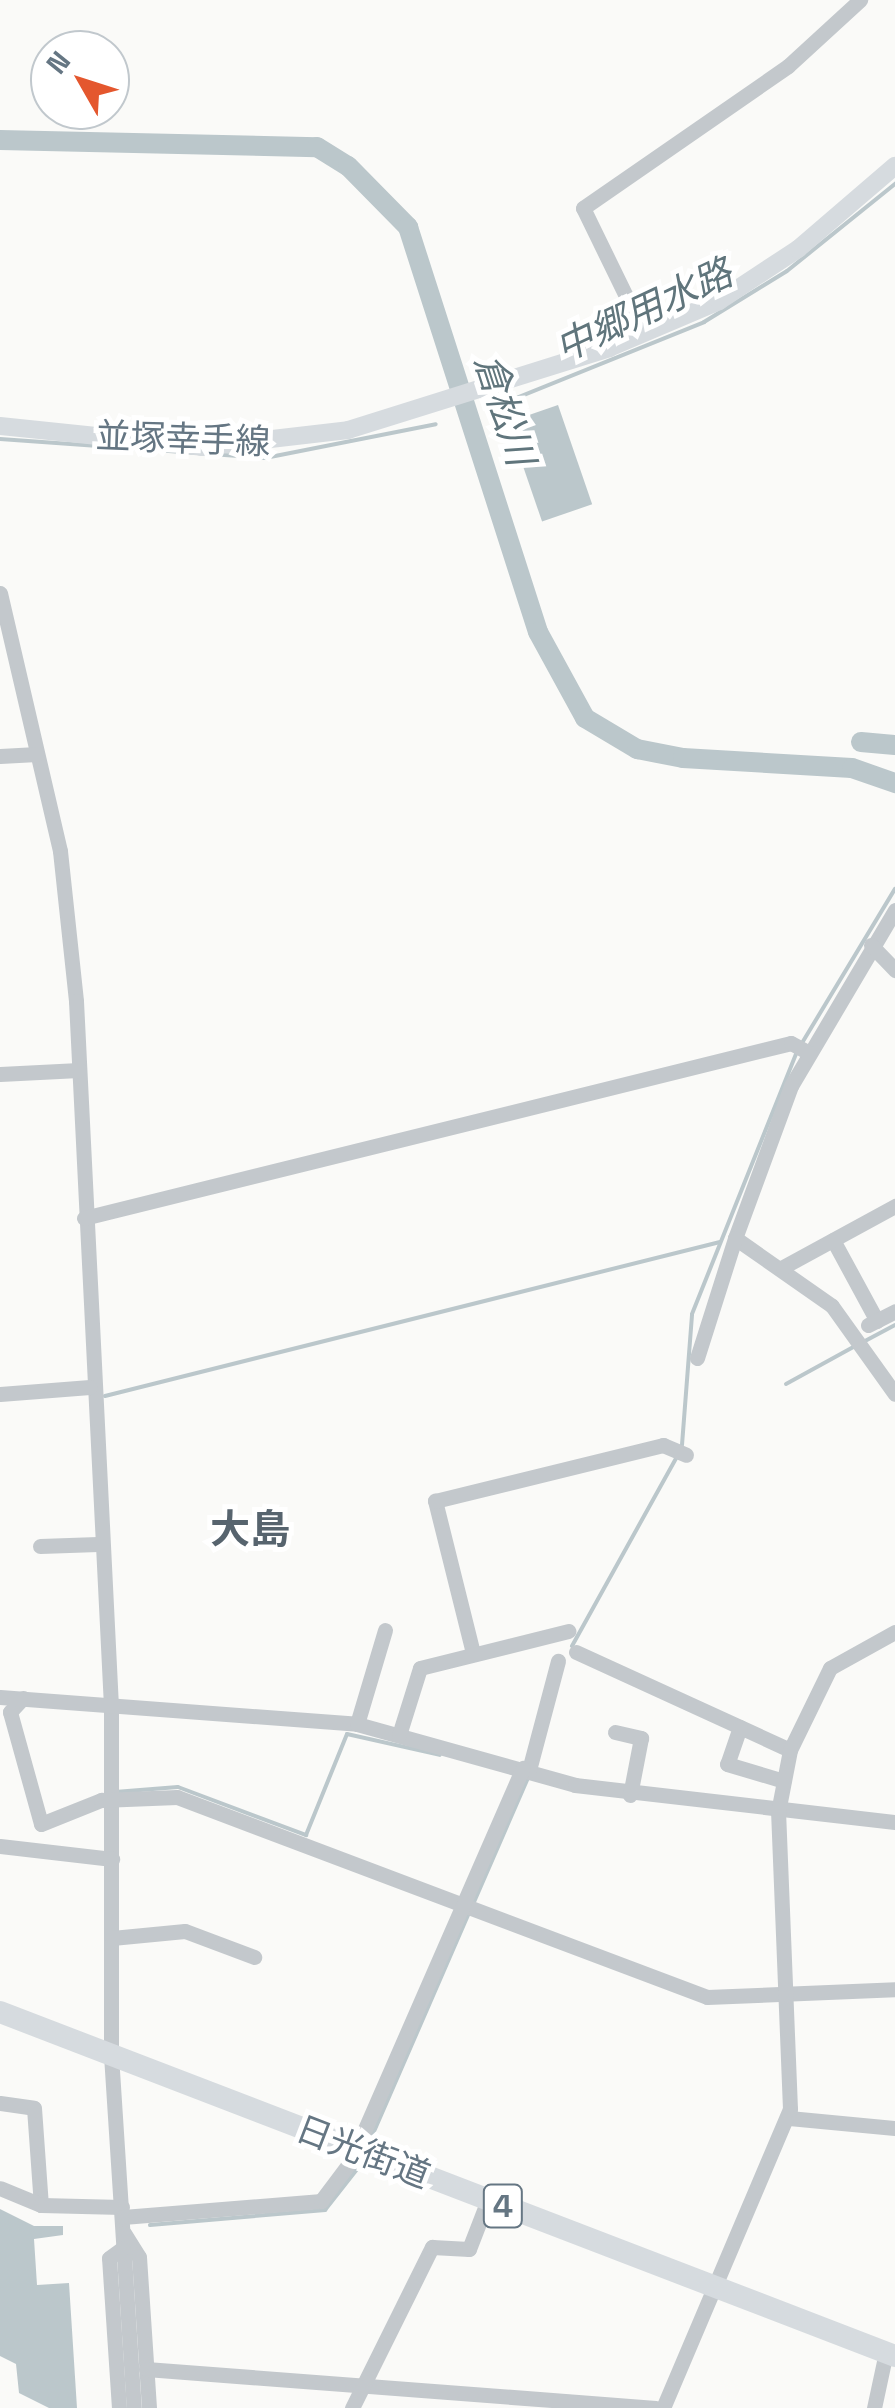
<!DOCTYPE html>
<html>
<head>
<meta charset="utf-8">
<style>
	body { margin:0 }
	#map { position:relative; width:895px; height:2408px; overflow:hidden; background:#fafaf8; font-family:"Space Grotesk","Noto Sans JP",sans-serif }
	div>[style] { position:absolute }
	[style*='--x'] { left:calc(var(--x)*1px); top:calc(var(--y)*1px); width:calc(var(--w)*1px); rotate:calc(var(--a)*1deg) }
	.water>* { inset:0; background:#bbc7cb; transform-origin:0 0 }
	.stream>* { height:4px; margin:-2px; padding:0 2px; transform-origin:2px; border-radius:2px; background:#bbc7cb }
	.river>* { height:20px; margin:-10px; padding:0 10px; transform-origin:10px; border-radius:10px; background:#bbc7cb }
	.minor>* { height:15px; margin:-7.5px; padding:0 7.5px; transform-origin:7.5px; border-radius:7.5px; background:#c3c8cc }
	.major>* { height:18px; margin:-9px; padding:0 9px; transform-origin:9px; border-radius:9px; background:#d6dbdf }
	.highway>* { height:22px; margin:-11px; padding:0 11px; transform-origin:11px; border-radius:11px; background:#d6dbdf }
	span { translate:-50% -50%; white-space:nowrap; text-align:center; line-height:1.15; -webkit-text-stroke:10px #fff; paint-order:stroke }
	.shield-label span { padding:2px 8px; background:#fff; border:2px solid; border-radius:8px; -webkit-text-stroke-width:0 }
	.shield-label { font-size:32px; color:#657683; font-weight:700 }
	.street-label { font-size:35px; color:#657683 }
	.water-label { font-size:38px; color:#60757c; font-style:italic }
	.quarter-label { font-size:40px; color:#57646e; font-weight:700 }
	.north { position:absolute; left:30px; top:30px; width:100px; height:100px; box-sizing:border-box; background:#fff; border:2px solid #c1c8cd; border-radius:50%; rotate:309deg; font-size:28px; font-weight:700; line-height:40px; text-align:center; color:#657683 }
	.north::after { content:''; display:block; margin:auto; width:35px; height:45px; background:#e4572e; clip-path:polygon(50% 0,100% 100%,50% 72%,0 100%) }
</style>
</head>
<body>
<div id="map">
	<div class="water">
		<i style="left:558px;top:405px;width:105px;height:53px;rotate:71deg"></i>
		<i style="clip-path:polygon(0 2209px,34px 2226px,63px 2226px,63px 2235px,34px 2239px,37px 2285px,69px 2283px,77px 2408px,49px 2408px,19px 2393px,16px 2364px,0 2356px)"></i>
	</div>
	<div class="stream">
		<i style="--x:504;--y:403;--w:216;--a:-22"></i>
		<i style="--x:704;--y:322;--w:97;--a:-31.6"></i>
		<i style="--x:787;--y:271;--w:139;--a:-38.9"></i>
		<i style="--x:0;--y:439;--w:266;--a:4.1"></i>
		<i style="--x:265;--y:458;--w:174;--a:-11.2"></i>
		<i style="--x:802;--y:1043;--w:180;--a:-58.9"></i>
		<i style="--x:865;--y:1341;--w:34;--a:-28"></i>
		<i style="--x:786;--y:1384;--w:81;--a:-28.8"></i>
		<i style="--x:105;--y:1396;--w:634;--a:-14.06"></i>
		<i style="--x:682;--y:1445;--w:131;--a:-85.6"></i>
		<i style="--x:692;--y:1314;--w:283;--a:-68.2"></i>
		<i style="--x:572;--y:1646;--w:215;--a:-61"></i>
		<i style="--x:115;--y:1792;--w:63;--a:-4.5"></i>
		<i style="--x:178;--y:1787;--w:137;--a:20.6"></i>
		<i style="--x:306;--y:1835;--w:109;--a:-67.9"></i>
		<i style="--x:347;--y:1734;--w:95;--a:12.7"></i>
		<i style="--x:474;--y:1902;--w:135;--a:-66.5"></i>
		<i style="--x:372;--y:2136;--w:245;--a:-66.5"></i>
		<i style="--x:150;--y:2225;--w:176;--a:-4.9"></i>
		<i style="--x:325;--y:2210;--w:53;--a:-51.8"></i>
	</div>
	<div class="river">
		<i style="--x:0;--y:140;--w:317;--a:1.3"></i>
		<i style="--x:317;--y:147;--w:36;--a:32"></i>
		<i style="--x:348;--y:166;--w:86;--a:45.5"></i>
		<i style="--x:408;--y:227;--w:425;--a:72.2"></i>
		<i style="--x:538;--y:632;--w:98;--a:61.3"></i>
		<i style="--x:585;--y:718;--w:61;--a:30.8"></i>
		<i style="--x:637;--y:749;--w:47;--a:11.1"></i>
		<i style="--x:683;--y:758;--w:169;--a:3.4"></i>
		<i style="--x:852;--y:768;--w:46;--a:19.2"></i>
		<i style="--x:861;--y:742;--w:34;--a:5"></i>
	</div>
	<div class="minor">
		<i style="--x:644;--y:333;--w:139;--a:-116"></i>
		<i style="--x:583;--y:208;--w:249;--a:-34.7"></i>
		<i style="--x:788;--y:66;--w:98;--a:-42.5"></i>
		<i style="--x:0;--y:593;--w:265;--a:76.9"></i>
		<i style="--x:60;--y:851;--w:151;--a:83.9"></i>
		<i style="--x:76;--y:1001;--w:706;--a:87.16"></i>
		<i style="--x:111;--y:1706;--w:349;--a:90"></i>
		<i style="--x:111;--y:2055;--w:354;--a:86.3"></i>
		<i style="--x:0;--y:756;--w:37;--a:-3"></i>
		<i style="--x:895;--y:910;--w:204;--a:120.6"></i>
		<i style="--x:791;--y:1086;--w:162;--a:110.2"></i>
		<i style="--x:735;--y:1238;--w:118;--a:35"></i>
		<i style="--x:832;--y:1306;--w:108;--a:54.4"></i>
		<i style="--x:871;--y:945;--w:35;--a:46"></i>
		<i style="--x:0;--y:1074;--w:79;--a:-2.9"></i>
		<i style="--x:84;--y:1218;--w:728;--a:-13.9"></i>
		<i style="--x:791;--y:1043;--w:21;--a:29"></i>
		<i style="--x:833;--y:1240;--w:92;--a:61.5"></i>
		<i style="--x:783;--y:1267;--w:128;--a:-28.6"></i>
		<i style="--x:868;--y:1325;--w:30;--a:-27"></i>
		<i style="--x:697;--y:1358;--w:126;--a:-72.4"></i>
		<i style="--x:0;--y:1394;--w:90;--a:-4.4"></i>
		<i style="--x:40;--y:1546;--w:58;--a:-2"></i>
		<i style="--x:472;--y:1649;--w:153;--a:-104"></i>
		<i style="--x:435;--y:1501;--w:235;--a:-13.8"></i>
		<i style="--x:663;--y:1445;--w:25;--a:23"></i>
		<i style="--x:576;--y:1652;--w:235;--a:24.6"></i>
		<i style="--x:0;--y:1697;--w:358;--a:4.3"></i>
		<i style="--x:357;--y:1724;--w:226;--a:15.6"></i>
		<i style="--x:575;--y:1785;--w:322;--a:6.6"></i>
		<i style="--x:23;--y:1698;--w:19;--a:133"></i>
		<i style="--x:10;--y:1712;--w:116;--a:74.5"></i>
		<i style="--x:41;--y:1824;--w:65;--a:-21.8"></i>
		<i style="--x:101;--y:1800;--w:76;--a:-2.3"></i>
		<i style="--x:177;--y:1797;--w:566;--a:20.67"></i>
		<i style="--x:707;--y:1997;--w:188;--a:-2.4"></i>
		<i style="--x:357;--y:1724;--w:98;--a:-73.4"></i>
		<i style="--x:740;--y:1727;--w:39;--a:109"></i>
		<i style="--x:727;--y:1764;--w:59;--a:16.6"></i>
		<i style="--x:615;--y:1732;--w:27;--a:13"></i>
		<i style="--x:641;--y:1738;--w:58;--a:100.9"></i>
		<i style="--x:399;--y:1735;--w:70;--a:-72.6"></i>
		<i style="--x:420;--y:1668;--w:153;--a:-14"></i>
		<i style="--x:529;--y:1770;--w:113;--a:-75.1"></i>
		<i style="--x:0;--y:1846;--w:113;--a:6.6"></i>
		<i style="--x:112;--y:1938;--w:73;--a:-5.5"></i>
		<i style="--x:185;--y:1931;--w:74;--a:20.6"></i>
		<i style="--x:0;--y:2103;--w:34;--a:8"></i>
		<i style="--x:34;--y:2108;--w:97;--a:85.9"></i>
		<i style="--x:41;--y:2205;--w:44;--a:-157.5"></i>
		<i style="--x:789;--y:2118;--w:106;--a:5.4"></i>
		<i style="--x:41;--y:2205;--w:81;--a:1.4"></i>
		<i style="--x:123;--y:2217;--w:199;--a:-4.6"></i>
		<i style="--x:321;--y:2201;--w:50;--a:-53.1"></i>
		<i style="--x:351;--y:2161;--w:429;--a:-66.4"></i>
		<i style="--x:124;--y:2233;--w:28;--a:58"></i>
		<i style="--x:139;--y:2257;--w:151;--a:86.2"></i>
		<i style="--x:146;--y:2369;--w:511;--a:4.37"></i>
		<i style="--x:119;--y:2408;--w:150;--a:-93.8"></i>
		<i style="--x:109;--y:2258;--w:17;--a:-36"></i>
		<i style="--x:352;--y:2408;--w:180;--a:-63.6"></i>
		<i style="--x:432;--y:2247;--w:37;--a:3"></i>
		<i style="--x:469;--y:2249;--w:53;--a:-68.8"></i>
		<i style="--x:663;--y:2408;--w:325;--a:-67"></i>
		<i style="--x:790;--y:2109;--w:297;--a:-92.3"></i>
		<i style="--x:778;--y:1812;--w:63;--a:-79"></i>
		<i style="--x:790;--y:1750;--w:91;--a:-64"></i>
		<i style="--x:830;--y:1668;--w:74;--a:-29"></i>
		<i style="--x:874;--y:2408;--w:57;--a:-77.9"></i>
	</div>
	<div class="major">
		<i style="--x:0;--y:426;--w:203;--a:5.9"></i>
		<i style="--x:202;--y:447;--w:147;--a:-6.6"></i>
		<i style="--x:348;--y:430;--w:274;--a:-17.4"></i>
		<i style="--x:609;--y:348;--w:120;--a:-23.1"></i>
		<i style="--x:719;--y:301;--w:95;--a:-33.4"></i>
		<i style="--x:798;--y:249;--w:128;--a:-40.6"></i>
	</div>
	<div class="highway">
		<i style="--x:0;--y:2012;--w:959;--a:21.02"></i>
	</div>
	<div class="shield-label">
		<span style="left:503px;top:2206px">4</span>
	</div>
	<div class="street-label">
		<span style="left:183px;top:439px;rotate:2deg">並塚幸手線</span>
		<span style="left:363px;top:2152px;rotate:21deg">日光街道</span>
	</div>
	<div class="water-label">
		<span style="left:644px;top:311px;rotate:-25deg">中郷用水路</span>
		<span style="left:504px;top:410px;rotate:72deg">倉松川</span>
	</div>
	<div class="quarter-label">
		<span style="left:250px;top:1530px">大島</span>
	</div>
	<div class="north">N</div>
</div>
</body>
</html>
